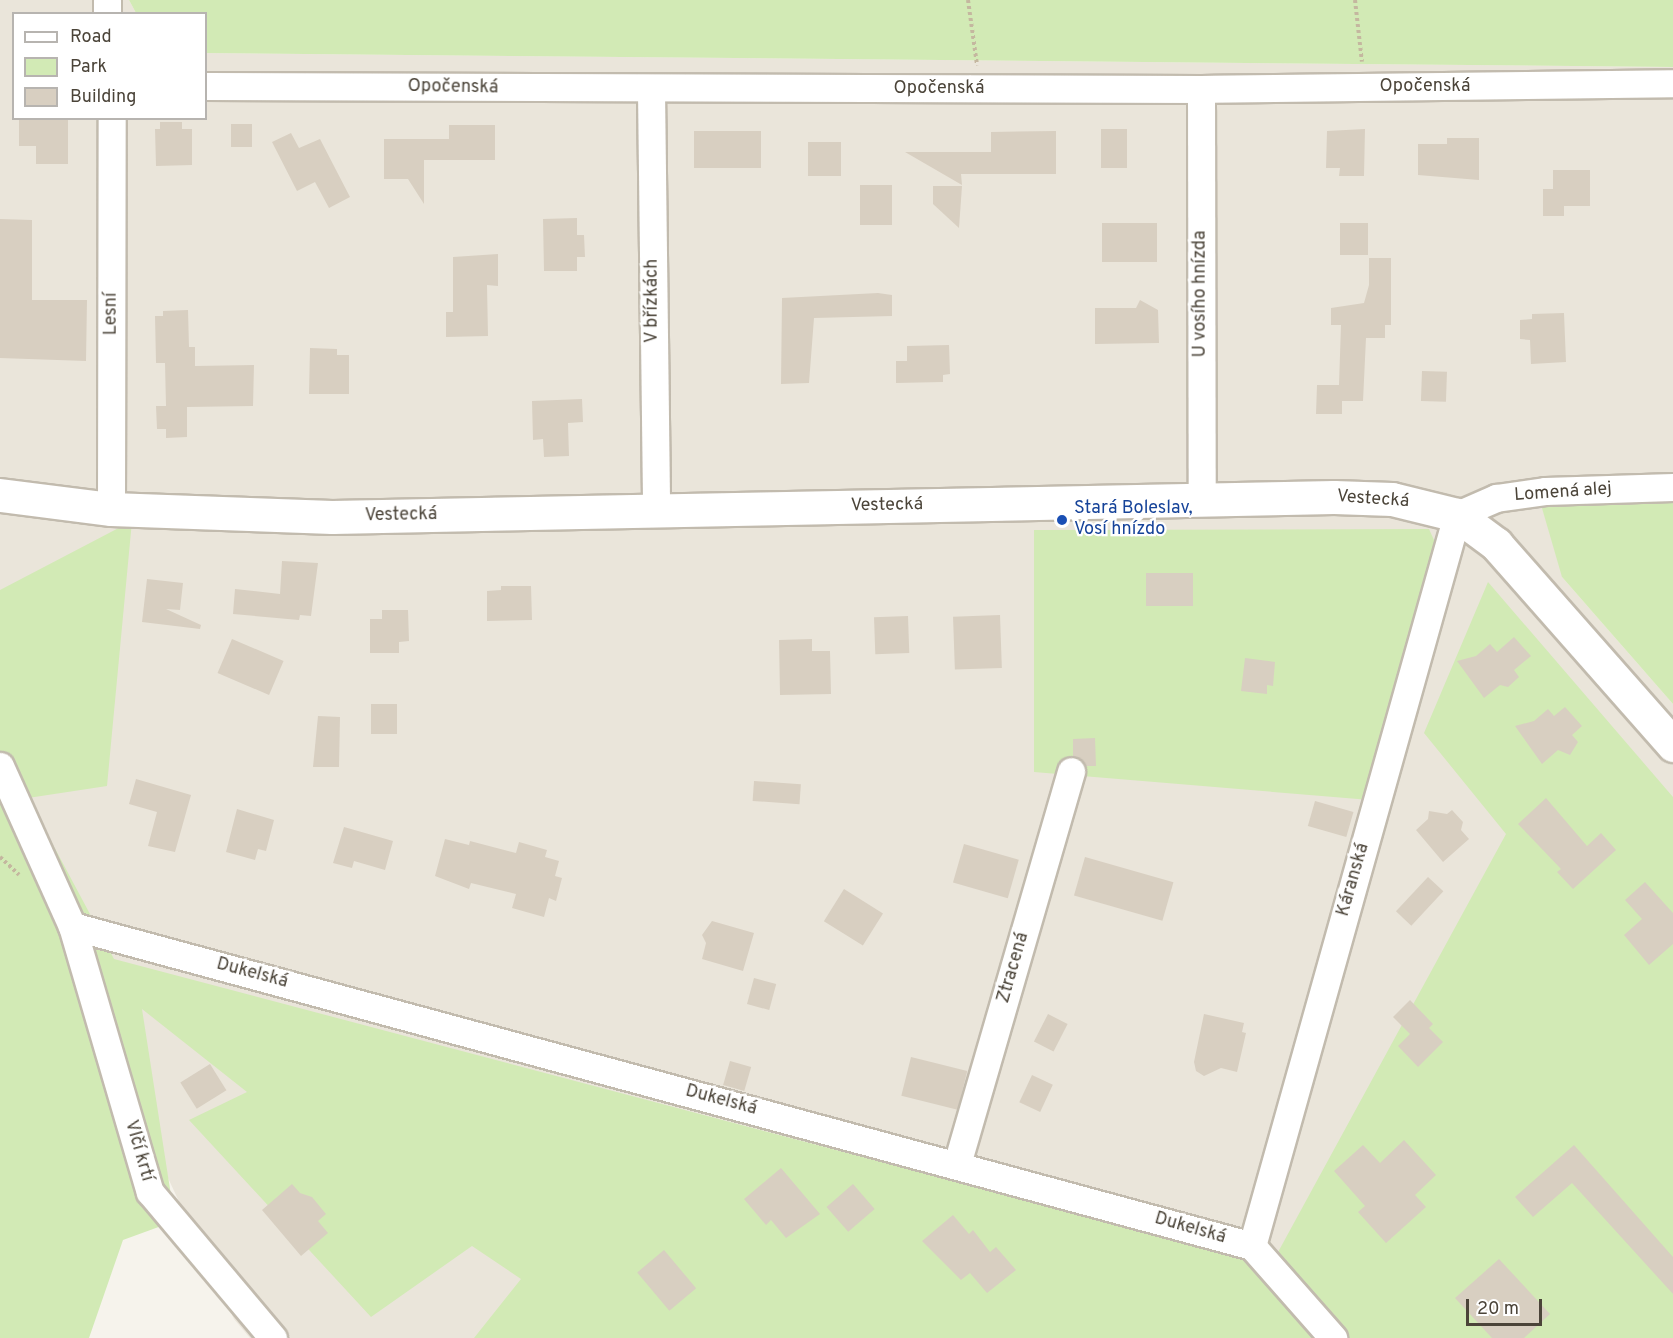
<!DOCTYPE html>
<html>
<head>
<meta charset="utf-8">
<style>
	body { margin:0 }
	#map { position:relative; width:1673px; height:1338px; overflow:hidden; background:#f6f3ec; font-family:Overpass,sans-serif }
	div>[style] { position:absolute }
	[style*='--x'] { left:calc(var(--x)*1px); top:calc(var(--y)*1px); width:calc(var(--w)*1px); rotate:calc(var(--a)*1deg) }
	.residential>* { inset:0; background:#eae5da }
	.green>* { inset:0; background:#d2eab5 }
	.building>* { inset:0; background:#d8cfc1; transform-origin:0 0 }
	.path>* { height:4px; margin-top:-2px; transform-origin:0; background:repeating-linear-gradient(90deg,#c4b79f 0 3px,transparent 0 6px) }
	.roads { filter:drop-shadow(2px 0 #c2bbae) drop-shadow(-2px 0 #c2bbae) drop-shadow(0 2px #c2bbae) drop-shadow(0 -2px #c2bbae) }
	.minor>* { height:27px; margin:-13.5px; padding:0 13.5px; transform-origin:13.5px; border-radius:13.5px; background:#fff }
	.tertiary>* { height:33px; margin:-16.5px; padding:0 16.5px; transform-origin:16.5px; border-radius:16.5px; background:#fff }
	.dots>* { width:16px; height:16px; translate:-50% -50%; box-sizing:border-box; border:3px solid #fff; border-radius:50% }
	span { translate:-50% -50%; white-space:nowrap; text-align:center; line-height:1.15; -webkit-text-stroke:4.5px #fff; paint-order:stroke }
	.street-label { font-size:18px; color:#4b4439 }
	.transit-label { font-size:18px; color:#164399 }
	.left { translate:0 -50%; text-align:left }
	.legend { position:absolute; left:12px; top:12px; width:195px; height:108px; box-sizing:border-box; background:#fff; border:2px solid #b7b4b0; margin:0; padding:8px 10px; list-style:none; font-size:18px; color:#4b4439 }
	.legend li { display:flex; align-items:center; gap:12px; height:30px }
	.legend b { width:30px; border:2px solid #b7b4b0 }
	.scale { position:absolute; left:1466px; top:1299px; width:76px; height:27px; box-sizing:border-box; border:3px solid #4b4439; border-top:0; padding-left:8px; font-size:18px; line-height:21px; white-space:nowrap; color:#4b4439; -webkit-text-stroke:4px #fff; paint-order:stroke }
</style>
</head>
<body>
<div id="map">
	<div class="residential">
		<i style="clip-path:polygon(0 0,129px 0,136px 13px,14px 14px,14px 118px,206px 118px,206px 53px,1673px 67px,1673px 480px,1562px 577px,1673px 704px,1673px 1338px,250px 1338px,234px 1319px,168px 1178px,113px 959px,0 763px)"></i>
	</div>
	<div class="green">
		<i style="clip-path:polygon(129px 0,1673px 0,1673px 67px,206px 53px,206px 14px,136px 13px)"></i>
		<i style="clip-path:polygon(1673px 480px,1673px 704px,1562px 577px,1535px 484px)"></i>
		<i style="clip-path:polygon(132px 521px,107px 786px,28px 798px,114px 959px,1271px 1265px,1506px 834px,1424px 733px,1488px 582px,1673px 797px,1673px 1338px,474px 1338px,521px 1279px,472px 1246px,371px 1317px,189px 1120px,247px 1092px,142px 1009px,175px 1221px,123px 1240px,89px 1338px,0 1338px,0 590px)"></i>
		<i style="clip-path:polygon(1429px 529px,1443px 560px,1370px 800px,1034px 772px,1034px 530px)"></i>
	</div>
	<div class="building">
		<i style="clip-path:polygon(19px 118px,68px 118px,68px 164px,36px 164px,36px 146px,19px 146px)"></i>
		<i style="clip-path:polygon(160px 122px,182px 122px,182px 129px,192px 129px,192px 165px,156px 166px,155px 129px,160px 129px)"></i>
		<i style="left:231px;top:124px;width:21px;height:23px"></i>
		<i style="clip-path:polygon(449px 125px,495px 125px,495px 160px,424px 160px,424px 204px,408px 179px,384px 179px,384px 139px,449px 139px)"></i>
		<i style="left:1127px;top:129px;width:39px;height:26px;rotate:90deg"></i>
		<i style="clip-path:polygon(1365px 129px,1364px 176px,1339px 176px,1340px 168px,1326px 168px,1327px 131px)"></i>
		<i style="left:694px;top:131px;width:67px;height:37px"></i>
		<i style="clip-path:polygon(1056px 131px,1056px 174px,961px 174px,962px 185px,905px 152px,991px 152px,991px 132px)"></i>
		<i style="clip-path:polygon(291px 133px,299px 148px,320px 139px,350px 197px,329px 208px,315px 182px,297px 191px,272px 142px)"></i>
		<i style="clip-path:polygon(1447px 138px,1479px 138px,1479px 180px,1418px 175px,1418px 144px,1447px 144px)"></i>
		<i style="left:808px;top:142px;width:33px;height:34px"></i>
		<i style="clip-path:polygon(1553px 170px,1590px 170px,1590px 206px,1564px 206px,1564px 216px,1543px 216px,1543px 189px,1553px 189px)"></i>
		<i style="left:860px;top:185px;width:32px;height:40px"></i>
		<i style="clip-path:polygon(933px 186px,962px 186px,959px 228px,933px 204px)"></i>
		<i style="clip-path:polygon(577px 218px,577px 235px,584px 235px,585px 257px,577px 257px,577px 271px,544px 271px,543px 219px)"></i>
		<i style="clip-path:polygon(0 219px,32px 220px,32px 300px,87px 300px,86px 361px,0 358px)"></i>
		<i style="left:1102px;top:223px;width:55px;height:39px"></i>
		<i style="left:1340px;top:223px;width:28px;height:32px"></i>
		<i style="clip-path:polygon(498px 254px,498px 286px,487px 285px,488px 336px,446px 337px,446px 312px,453px 312px,453px 257px)"></i>
		<i style="clip-path:polygon(1369px 258px,1391px 258px,1391px 325px,1385px 325px,1385px 338px,1366px 338px,1363px 401px,1342px 401px,1342px 414px,1316px 414px,1317px 385px,1339px 385px,1341px 325px,1331px 325px,1331px 308px,1364px 303px,1369px 285px)"></i>
		<i style="clip-path:polygon(878px 293px,892px 295px,892px 316px,814px 318px,809px 383px,781px 384px,782px 298px)"></i>
		<i style="clip-path:polygon(1140px 300px,1158px 310px,1159px 343px,1095px 344px,1095px 308px,1136px 308px)"></i>
		<i style="clip-path:polygon(188px 310px,189px 347px,195px 347px,195px 366px,254px 365px,253px 406px,187px 407px,187px 437px,166px 438px,166px 429px,157px 429px,156px 406px,166px 406px,165px 363px,156px 363px,155px 316px,163px 316px,163px 311px)"></i>
		<i style="clip-path:polygon(1564px 313px,1566px 362px,1531px 364px,1530px 340px,1520px 339px,1520px 320px,1532px 319px,1532px 314px)"></i>
		<i style="clip-path:polygon(949px 345px,950px 374px,943px 375px,943px 382px,896px 383px,896px 361px,907px 361px,907px 346px)"></i>
		<i style="clip-path:polygon(310px 348px,337px 349px,337px 355px,349px 355px,349px 394px,309px 394px)"></i>
		<i style="left:1422px;top:371px;width:25px;height:30px;rotate:2deg"></i>
		<i style="clip-path:polygon(582px 399px,583px 422px,568px 423px,569px 456px,544px 457px,543px 439px,533px 440px,532px 401px)"></i>
		<i style="clip-path:polygon(282px 561px,318px 563px,311px 616px,300px 615px,299px 620px,233px 614px,235px 589px,280px 594px)"></i>
		<i style="left:1193px;top:573px;width:33px;height:47px;rotate:90deg"></i>
		<i style="clip-path:polygon(147px 579px,183px 583px,180px 610px,166px 609px,201px 625px,200px 629px,142px 622px)"></i>
		<i style="clip-path:polygon(501px 586px,531px 586px,532px 620px,487px 621px,487px 591px,501px 590px)"></i>
		<i style="clip-path:polygon(382px 610px,408px 610px,409px 641px,399px 642px,399px 653px,370px 653px,370px 619px,382px 619px)"></i>
		<i style="left:1000px;top:615px;width:53px;height:47px;rotate:88deg"></i>
		<i style="left:908px;top:616px;width:37px;height:34px;rotate:88deg"></i>
		<i style="clip-path:polygon(1514px 637px,1531px 656px,1514px 670px,1519px 677px,1508px 687px,1500px 685px,1484px 698px,1457px 661px,1476px 656px,1490px 644px,1497px 652px)"></i>
		<i style="left:232px;top:639px;width:56px;height:37px;rotate:23deg"></i>
		<i style="clip-path:polygon(812px 639px,812px 651px,830px 651px,831px 694px,780px 695px,779px 640px)"></i>
		<i style="clip-path:polygon(1245px 658px,1275px 662px,1273px 686px,1267px 685px,1267px 694px,1241px 691px)"></i>
		<i style="left:371px;top:704px;width:26px;height:30px"></i>
		<i style="clip-path:polygon(1565px 707px,1582px 726px,1572px 735px,1578px 742px,1570px 755px,1558px 750px,1542px 764px,1515px 726px,1534px 721px,1548px 709px,1554px 716px)"></i>
		<i style="clip-path:polygon(318px 716px,340px 717px,339px 767px,313px 767px)"></i>
		<i style="clip-path:polygon(1095px 738px,1096px 766px,1086px 766px,1073px 756px,1073px 739px)"></i>
		<i style="clip-path:polygon(136px 779px,191px 795px,175px 852px,148px 846px,157px 812px,129px 804px)"></i>
		<i style="left:754px;top:781px;width:47px;height:20px;rotate:4deg"></i>
		<i style="clip-path:polygon(1546px 798px,1587px 846px,1601px 833px,1616px 850px,1573px 889px,1557px 872px,1561px 869px,1518px 824px)"></i>
		<i style="left:1315px;top:801px;width:40px;height:26px;rotate:16deg"></i>
		<i style="clip-path:polygon(237px 809px,274px 820px,266px 851px,258px 849px,255px 860px,226px 852px)"></i>
		<i style="clip-path:polygon(1452px 810px,1463px 822px,1461px 830px,1469px 839px,1443px 862px,1416px 830px,1428px 819px,1429px 811px,1447px 814px)"></i>
		<i style="clip-path:polygon(344px 827px,393px 841px,385px 870px,354px 861px,352px 868px,333px 863px)"></i>
		<i style="clip-path:polygon(445px 839px,469px 845px,470px 841px,516px 853px,519px 842px,547px 850px,545px 857px,559px 861px,555px 876px,562px 878px,556px 901px,549px 898px,544px 917px,512px 908px,516px 894px,471px 883px,469px 889px,435px 876px)"></i>
		<i style="left:964px;top:844px;width:57px;height:40px;rotate:16deg"></i>
		<i style="left:1085px;top:857px;width:92px;height:40px;rotate:16deg"></i>
		<i style="left:1428px;top:877px;width:21px;height:47px;rotate:43deg"></i>
		<i style="clip-path:polygon(1645px 882px,1673px 913px,1673px 944px,1649px 965px,1624px 935px,1642px 919px,1625px 900px)"></i>
		<i style="left:844px;top:889px;width:46px;height:38px;rotate:32deg"></i>
		<i style="clip-path:polygon(712px 921px,754px 933px,743px 971px,702px 959px,706px 943px,702px 935px)"></i>
		<i style="left:754px;top:978px;width:23px;height:27px;rotate:15deg"></i>
		<i style="clip-path:polygon(1410px 1000px,1433px 1024px,1429px 1028px,1443px 1042px,1418px 1067px,1398px 1046px,1410px 1034px,1393px 1017px)"></i>
		<i style="left:1048px;top:1014px;width:22px;height:31px;rotate:27deg"></i>
		<i style="clip-path:polygon(1204px 1014px,1244px 1023px,1242px 1032px,1246px 1033px,1237px 1072px,1221px 1068px,1204px 1076px,1196px 1071px,1194px 1062px)"></i>
		<i style="left:911px;top:1057px;width:58px;height:40px;rotate:14deg"></i>
		<i style="left:730px;top:1061px;width:22px;height:25px;rotate:16deg"></i>
		<i style="left:210px;top:1064px;width:31px;height:35px;rotate:58deg"></i>
		<i style="left:1032px;top:1075px;width:23px;height:30px;rotate:25deg"></i>
		<i style="clip-path:polygon(1404px 1140px,1436px 1175px,1415px 1195px,1426px 1207px,1386px 1243px,1358px 1212px,1365px 1206px,1334px 1171px,1363px 1145px,1380px 1163px)"></i>
		<i style="clip-path:polygon(1574px 1145px,1673px 1257px,1673px 1294px,1572px 1183px,1533px 1217px,1515px 1197px)"></i>
		<i style="clip-path:polygon(781px 1168px,820px 1214px,786px 1238px,771px 1220px,766px 1225px,744px 1199px)"></i>
		<i style="clip-path:polygon(292px 1184px,300px 1193px,312px 1197px,326px 1214px,318px 1221px,328px 1233px,301px 1256px,262px 1210px)"></i>
		<i style="left:853px;top:1184px;width:33px;height:35px;rotate:49deg"></i>
		<i style="clip-path:polygon(953px 1215px,969px 1234px,973px 1230px,990px 1252px,996px 1247px,1016px 1270px,987px 1293px,970px 1273px,961px 1280px,922px 1241px)"></i>
		<i style="left:664px;top:1250px;width:50px;height:35px;rotate:50deg"></i>
		<i style="clip-path:polygon(1499px 1259px,1550px 1314px,1524px 1338px,1492px 1338px,1455px 1298px)"></i>
	</div>
	<div class="path">
		<i style="--x:968;--y:0;--w:66;--a:82.1"></i>
		<i style="--x:1355;--y:0;--w:62;--a:83.6"></i>
		<i style="--x:0;--y:857;--w:26;--a:43"></i>
	</div>
	<div class="roads">
		<div class="minor">
			<i style="--x:107;--y:0;--w:14;--a:90"></i>
			<i style="--x:206;--y:86;--w:995;--a:0.17"></i>
			<i style="--x:1201;--y:89;--w:472;--a:-0.7"></i>
			<i style="--x:1201;--y:89;--w:411;--a:89.9"></i>
			<i style="--x:651;--y:90;--w:421;--a:89.3"></i>
			<i style="--x:111;--y:509;--w:391;--a:-89.9"></i>
			<i style="--x:0;--y:766;--w:175;--a:65.8"></i>
			<i style="--x:72;--y:926;--w:277;--a:73.7"></i>
			<i style="--x:150;--y:1192;--w:191;--a:49.9"></i>
			<i style="--x:72;--y:926;--w:1223;--a:15.17"></i>
			<i style="--x:1252;--y:1246;--w:123;--a:48.6"></i>
			<i style="--x:957;--y:1164;--w:409;--a:-73.8"></i>
			<i style="--x:1252;--y:1246;--w:759;--a:-74.33"></i>
			<i style="--x:1457;--y:515;--w:43;--a:-23.6"></i>
			<i style="--x:1496;--y:498;--w:49;--a:-8.1"></i>
			<i style="--x:1545;--y:491;--w:128;--a:-1.8"></i>
		</div>
		<div class="tertiary">
			<i style="--x:0;--y:495;--w:112;--a:7.2"></i>
			<i style="--x:111;--y:509;--w:221;--a:2.1"></i>
			<i style="--x:332;--y:517;--w:1002;--a:-1.14"></i>
			<i style="--x:1334;--y:497;--w:58;--a:2"></i>
			<i style="--x:1392;--y:499;--w:67;--a:13.8"></i>
			<i style="--x:1457;--y:515;--w:49;--a:36.6"></i>
			<i style="--x:1496;--y:544;--w:268;--a:48.6"></i>
		</div>
	</div>
	<div class="dots">
		<i style="left:1062px;top:520px;background:#1a4fb4"></i>
	</div>
	<div class="street-label">
		<span style="left:1425px;top:87px">Opočenská</span>
		<span style="left:453px;top:88px;rotate:1deg">Opočenská</span>
		<span style="left:939px;top:89px">Opočenská</span>
		<span style="left:1201px;top:294px;rotate:-90deg">U vosího hnízda</span>
		<span style="left:653px;top:301px;rotate:-90deg">V břízkách</span>
		<span style="left:112px;top:314px;rotate:-90deg">Lesní</span>
		<span style="left:1563px;top:493px;rotate:-4deg">Lomená alej</span>
		<span style="left:1373px;top:500px;rotate:4deg">Vestecká</span>
		<span style="left:887px;top:506px;rotate:-1deg">Vestecká</span>
		<span style="left:401px;top:516px;rotate:-1deg">Vestecká</span>
		<span style="left:1354px;top:880px;rotate:-74deg">Káranská</span>
		<span style="left:1014px;top:968px;rotate:-74deg">Ztracená</span>
		<span style="left:252px;top:974px;rotate:15deg">Dukelská</span>
		<span style="left:721px;top:1101px;rotate:15deg">Dukelská</span>
		<span style="left:138px;top:1151px;rotate:74deg">Vlčí krtí</span>
		<span style="left:1190px;top:1229px;rotate:16deg">Dukelská</span>
	</div>
	<div class="transit-label">
		<span class="left" style="left:1074px;top:520px">Stará Boleslav,<br>Vosí hnízdo</span>
	</div>
	<ul class="legend">
	<li><b style="height:8px;background:#fff"></b>Road</li>
	<li><b style="height:16px;background:#d2eab5"></b>Park</li>
	<li><b style="height:16px;background:#d8cfc1"></b>Building</li>
	</ul>
	<div class="scale">20 m</div>
</div>
</body>
</html>
